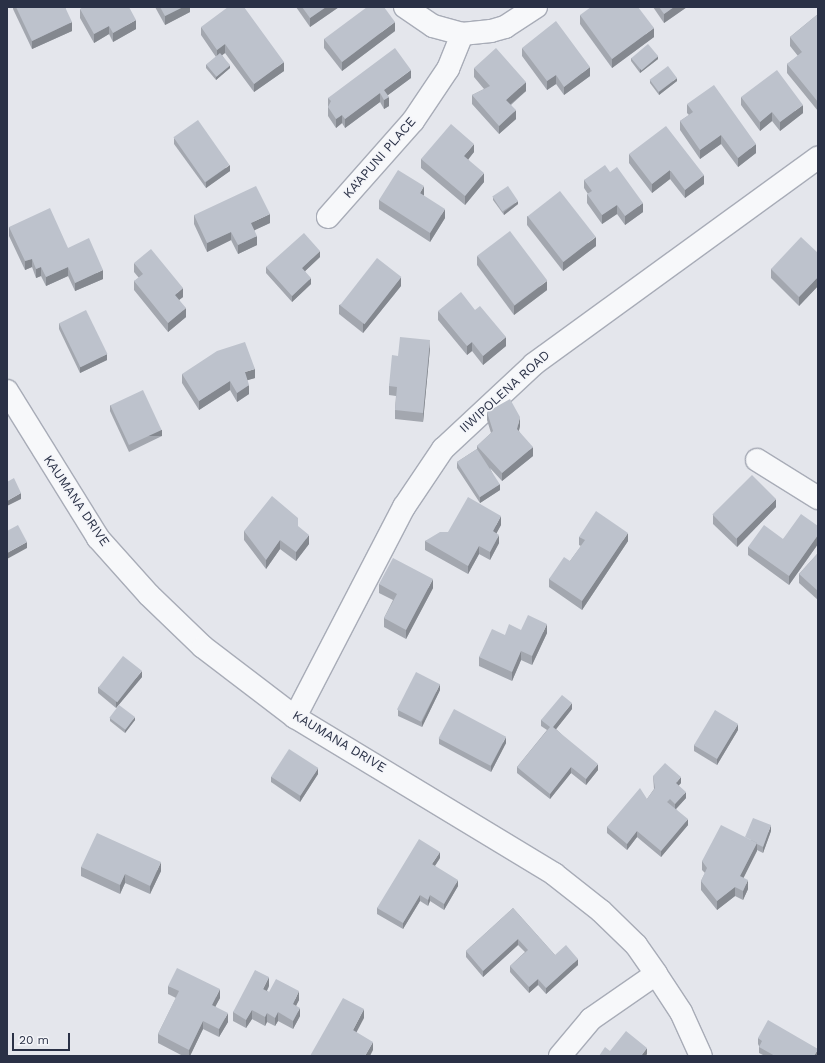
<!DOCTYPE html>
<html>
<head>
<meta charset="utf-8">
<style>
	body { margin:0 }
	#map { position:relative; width:825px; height:1063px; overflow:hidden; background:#e4e6ec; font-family:"Work Sans",sans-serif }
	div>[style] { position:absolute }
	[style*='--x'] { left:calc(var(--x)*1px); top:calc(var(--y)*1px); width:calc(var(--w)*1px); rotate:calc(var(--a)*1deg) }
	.roads { filter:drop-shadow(1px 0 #a8acb7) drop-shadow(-1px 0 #a8acb7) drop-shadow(0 1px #a8acb7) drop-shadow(0 -1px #a8acb7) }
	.minor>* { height:22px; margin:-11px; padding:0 11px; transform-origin:11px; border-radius:11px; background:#f7f8fa }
	.wall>* { inset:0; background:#a3a7af }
	.shaded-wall>* { inset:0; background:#84888f; transform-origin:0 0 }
	.building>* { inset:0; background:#bdc2cc; transform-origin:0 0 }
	span { translate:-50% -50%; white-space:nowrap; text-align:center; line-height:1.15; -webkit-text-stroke:3px #f4f5f9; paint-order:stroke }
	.street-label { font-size:13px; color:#2a3146 }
	.frame { position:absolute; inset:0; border:8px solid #2a3146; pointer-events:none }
	.scale { position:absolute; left:12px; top:1033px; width:58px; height:18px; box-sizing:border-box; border:2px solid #2a3146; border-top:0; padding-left:5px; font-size:12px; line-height:14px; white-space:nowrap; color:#2a3146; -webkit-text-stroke:3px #f4f5f9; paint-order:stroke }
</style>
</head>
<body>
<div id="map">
	<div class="roads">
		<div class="minor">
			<i style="--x:405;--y:7;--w:34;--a:34"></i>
			<i style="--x:433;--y:26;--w:30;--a:15"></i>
			<i style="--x:462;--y:34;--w:29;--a:-6"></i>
			<i style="--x:491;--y:31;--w:15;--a:-16"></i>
			<i style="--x:505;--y:27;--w:37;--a:-33"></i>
			<i style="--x:328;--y:217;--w:128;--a:-48.5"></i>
			<i style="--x:413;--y:121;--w:63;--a:-56.1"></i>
			<i style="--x:448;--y:69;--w:38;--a:-68"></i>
			<i style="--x:7;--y:391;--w:173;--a:58.2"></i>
			<i style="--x:98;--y:538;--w:76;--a:48.2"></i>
			<i style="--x:149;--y:595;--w:75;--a:43.9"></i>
			<i style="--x:203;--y:647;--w:116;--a:37.3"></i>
			<i style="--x:295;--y:717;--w:303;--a:31.2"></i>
			<i style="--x:554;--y:874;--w:60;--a:38.2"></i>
			<i style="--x:601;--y:911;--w:49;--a:44.2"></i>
			<i style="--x:636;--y:945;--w:35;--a:55"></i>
			<i style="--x:656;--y:974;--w:45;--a:56.7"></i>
			<i style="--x:681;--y:1012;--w:48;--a:65.6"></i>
			<i style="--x:757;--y:460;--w:72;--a:31.9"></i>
			<i style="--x:295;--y:717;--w:237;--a:-62.6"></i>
			<i style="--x:404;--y:507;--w:70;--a:-56.1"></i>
			<i style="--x:443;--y:449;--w:125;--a:-43"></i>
			<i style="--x:534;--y:364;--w:351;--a:-36"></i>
			<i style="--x:560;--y:1056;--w:48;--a:-50"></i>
			<i style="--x:591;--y:1019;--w:79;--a:-34.7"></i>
		</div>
	</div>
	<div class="wall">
		<i style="clip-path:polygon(13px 7px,65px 7px,72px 31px,32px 49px,13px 9px)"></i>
		<i style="clip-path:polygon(155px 7px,190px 7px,190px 12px,165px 25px)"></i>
		<i style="clip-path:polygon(296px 7px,339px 7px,310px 27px)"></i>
		<i style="clip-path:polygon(653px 7px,687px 7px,664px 23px)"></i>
		<i style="clip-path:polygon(80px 9px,136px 29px,113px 42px,109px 34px,94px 43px,80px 18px)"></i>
		<i style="clip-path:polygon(818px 14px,818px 111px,787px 73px,787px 64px,798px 56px,790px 46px,790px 37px)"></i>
		<i style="clip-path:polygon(580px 15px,654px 37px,612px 68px,580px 24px)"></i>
		<i style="clip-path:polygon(201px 27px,284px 71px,254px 92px,225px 53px,222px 55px,230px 68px,216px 80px,206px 68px,206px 65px,216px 57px,201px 35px)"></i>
		<i style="clip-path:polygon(395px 31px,342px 71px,324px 48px,324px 39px)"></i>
		<i style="clip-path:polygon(522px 48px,590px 76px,564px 95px,556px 84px,547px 90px,522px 56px)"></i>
		<i style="clip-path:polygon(631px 58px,658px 59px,640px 73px,631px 61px)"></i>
		<i style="clip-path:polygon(474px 68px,526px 91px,511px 105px,516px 119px,499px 134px,472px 104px,472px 95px,484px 89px,474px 77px)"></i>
		<i style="clip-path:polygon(411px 78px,388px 95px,389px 106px,384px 109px,380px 102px,345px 128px,342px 123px,336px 128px,328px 116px,328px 98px)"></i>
		<i style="clip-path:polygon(650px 80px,677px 81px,659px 95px,650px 83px)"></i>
		<i style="clip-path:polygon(741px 97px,803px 113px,780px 131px,772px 121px,760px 131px,741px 105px)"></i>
		<i style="clip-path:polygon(687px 104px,756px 153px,738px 167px,721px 144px,700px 159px,680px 130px,680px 121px,689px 115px,687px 113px)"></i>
		<i style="clip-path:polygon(174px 138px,230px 171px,206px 188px,174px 144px)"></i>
		<i style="clip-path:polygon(474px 152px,468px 159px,484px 182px,465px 205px,421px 168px,421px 159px)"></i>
		<i style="clip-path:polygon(629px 154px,704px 184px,685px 198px,670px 179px,652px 193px,629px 163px)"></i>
		<i style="clip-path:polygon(610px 172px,643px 212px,625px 225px,617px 214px,602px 224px,587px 203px,587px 194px,588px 194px,584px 188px,584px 180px)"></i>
		<i style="clip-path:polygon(424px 195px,423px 196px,445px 218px,430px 242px,379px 209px,379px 200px)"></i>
		<i style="clip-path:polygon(493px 197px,518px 204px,504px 215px,493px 200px)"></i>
		<i style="clip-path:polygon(194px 215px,270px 223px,254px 230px,257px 245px,238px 254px,231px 240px,207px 252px,194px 224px)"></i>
		<i style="clip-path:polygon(527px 216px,596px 246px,563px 271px,527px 225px)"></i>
		<i style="clip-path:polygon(9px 227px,68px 248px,103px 279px,75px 291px,68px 276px,46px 286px,41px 276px,36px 278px,32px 267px,25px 270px,9px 236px)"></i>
		<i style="clip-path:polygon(818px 253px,818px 286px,799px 306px,771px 278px,771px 269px)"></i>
		<i style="clip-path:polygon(477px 256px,547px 290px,514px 315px,477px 265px)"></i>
		<i style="clip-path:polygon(320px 257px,305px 271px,311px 284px,292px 302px,266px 273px,266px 267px)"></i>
		<i style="clip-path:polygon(134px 263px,183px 297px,179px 300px,186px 317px,168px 332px,134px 290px,134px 281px,139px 278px,134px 272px)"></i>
		<i style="clip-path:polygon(401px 286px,363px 333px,339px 314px,339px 305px)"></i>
		<i style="clip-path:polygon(438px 311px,506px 346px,483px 365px,472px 351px,467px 355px,438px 320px)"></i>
		<i style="clip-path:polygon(59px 323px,107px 360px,80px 373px,59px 329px)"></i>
		<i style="clip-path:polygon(430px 348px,423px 422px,395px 419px,395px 410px,396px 396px,389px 395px,389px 386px,398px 356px)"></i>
		<i style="clip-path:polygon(182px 374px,255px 378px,247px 380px,249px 394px,237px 402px,230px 390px,199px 410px,182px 383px)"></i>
		<i style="clip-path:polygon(110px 405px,162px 436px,129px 452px,110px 411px)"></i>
		<i style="clip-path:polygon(487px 412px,520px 426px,519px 431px,533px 456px,502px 481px,490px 468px,500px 490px,480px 503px,457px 468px,457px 462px,477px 449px,477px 446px,491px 433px,487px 420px)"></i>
		<i style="clip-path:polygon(776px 507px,737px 547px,713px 524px,713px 515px)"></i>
		<i style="clip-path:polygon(501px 525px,496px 533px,499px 543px,490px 560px,479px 554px,468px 574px,425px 550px,425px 541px,448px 532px)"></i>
		<i style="clip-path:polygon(818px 526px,818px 544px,789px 585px,748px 555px,748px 547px,783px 539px)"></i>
		<i style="clip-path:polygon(298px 527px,309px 544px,296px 561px,280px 549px,266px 569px,244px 540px,244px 531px)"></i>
		<i style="clip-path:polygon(579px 537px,628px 541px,582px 610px,549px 587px,549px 579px,570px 561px,581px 546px,579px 545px)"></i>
		<i style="clip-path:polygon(818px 553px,818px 600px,799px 583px,799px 574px)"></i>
		<i style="clip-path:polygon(379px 584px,433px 588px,406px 639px,384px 627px,384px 618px,393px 600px,379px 593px)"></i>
		<i style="clip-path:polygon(521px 630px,547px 633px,532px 665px,521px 660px,512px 681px,479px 666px,479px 657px,505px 635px)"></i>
		<i style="clip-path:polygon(142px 677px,116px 708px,98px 693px,98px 687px)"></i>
		<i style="clip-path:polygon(440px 690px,422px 727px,398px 716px,398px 710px)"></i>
		<i style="clip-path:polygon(572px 709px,556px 729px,598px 770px,586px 785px,571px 773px,550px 799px,517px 773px,517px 767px,547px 730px,541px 726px,541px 720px)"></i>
		<i style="clip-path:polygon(110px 718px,135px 720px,125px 733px,110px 721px)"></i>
		<i style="clip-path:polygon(738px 730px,717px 765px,694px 751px,694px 745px)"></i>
		<i style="clip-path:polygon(439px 738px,506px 743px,491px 772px,439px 744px)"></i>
		<i style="clip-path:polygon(318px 774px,300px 802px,271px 782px,271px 777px)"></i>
		<i style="clip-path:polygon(653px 776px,681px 783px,678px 785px,686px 798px,676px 809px,688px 825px,661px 857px,637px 837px,627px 850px,607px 833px,607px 827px,647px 799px,654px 789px)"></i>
		<i style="clip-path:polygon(771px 831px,763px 853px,757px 850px,743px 878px,748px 889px,743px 900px,735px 896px,717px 910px,701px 890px,701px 881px,705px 873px,702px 870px,702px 861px)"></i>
		<i style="clip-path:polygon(440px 858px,435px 866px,458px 886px,444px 910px,430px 901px,428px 906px,420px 901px,403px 929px,377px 914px,377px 908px)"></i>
		<i style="clip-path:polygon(81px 867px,161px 871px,150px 894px,125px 883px,120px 894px,81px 876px)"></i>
		<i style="clip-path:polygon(513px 908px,555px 955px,578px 965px,546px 994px,538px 985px,529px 993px,510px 972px,510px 966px,525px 952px,518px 945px,483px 977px,466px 957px,466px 951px)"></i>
		<i style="clip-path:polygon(168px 986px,220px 998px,215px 1006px,228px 1022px,219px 1037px,203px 1029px,190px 1056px,183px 1056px,158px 1043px,158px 1034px,176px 998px,168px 994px)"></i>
		<i style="clip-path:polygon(269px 986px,267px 991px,269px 992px,299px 1000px,296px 1005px,300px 1016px,293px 1029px,278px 1021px,275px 1026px,267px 1022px,265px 1026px,252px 1019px,246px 1028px,233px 1021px,233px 1012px)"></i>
		<i style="clip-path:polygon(758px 1038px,818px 1055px,817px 1056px,765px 1056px,759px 1053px,759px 1046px,758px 1044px)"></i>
	</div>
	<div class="shaded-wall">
		<i style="clip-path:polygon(183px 7px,190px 7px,190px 12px,165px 25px,165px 16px)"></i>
		<i style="clip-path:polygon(326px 7px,339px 7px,310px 27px,310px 18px)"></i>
		<i style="clip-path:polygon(674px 7px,687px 7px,664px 23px,664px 14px)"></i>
		<i style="clip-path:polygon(136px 20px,136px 29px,113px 42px,113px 33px)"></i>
		<i style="clip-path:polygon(72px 22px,72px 31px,32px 49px,32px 41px)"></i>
		<i style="clip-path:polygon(395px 22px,395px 31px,342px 71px,342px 62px)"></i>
		<i style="clip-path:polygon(109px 26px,109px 34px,94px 43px,94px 34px)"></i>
		<i style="clip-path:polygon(654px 28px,654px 37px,612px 68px,612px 59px)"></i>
		<i style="clip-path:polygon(225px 44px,225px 53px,217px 59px,217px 50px)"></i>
		<i style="clip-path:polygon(658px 56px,658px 59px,640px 73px,640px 69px)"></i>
		<i style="clip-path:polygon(284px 62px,284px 71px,254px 92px,254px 84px)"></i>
		<i style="clip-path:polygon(230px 65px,230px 68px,216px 80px,216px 77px)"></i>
		<i style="clip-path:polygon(590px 67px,590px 76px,564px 95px,564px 87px)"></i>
		<i style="clip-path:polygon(411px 70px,411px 78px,384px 98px,384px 90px)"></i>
		<i style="clip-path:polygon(556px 75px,556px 84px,547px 90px,547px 81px)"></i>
		<i style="clip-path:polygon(677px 78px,677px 81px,659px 95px,659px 92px)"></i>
		<i style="clip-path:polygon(526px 82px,526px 91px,506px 108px,506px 100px)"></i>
		<i style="clip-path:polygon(380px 93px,380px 102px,345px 128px,345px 119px)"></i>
		<i style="clip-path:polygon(389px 97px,389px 106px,384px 109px,384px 100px)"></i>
		<i style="clip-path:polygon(803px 105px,803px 113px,780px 131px,780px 122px)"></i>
		<i style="clip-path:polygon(516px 110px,516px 119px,499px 134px,499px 126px)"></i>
		<i style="clip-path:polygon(772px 112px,772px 121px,760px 131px,760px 122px)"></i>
		<i style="clip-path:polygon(342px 115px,342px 123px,336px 128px,336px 119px)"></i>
		<i style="clip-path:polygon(721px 135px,721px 144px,700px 159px,700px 150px)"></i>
		<i style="clip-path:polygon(474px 144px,474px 152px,464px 165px,464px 156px)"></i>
		<i style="clip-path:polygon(756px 144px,756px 153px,738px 167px,738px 158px)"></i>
		<i style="clip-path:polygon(230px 165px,230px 171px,206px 188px,206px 182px)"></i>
		<i style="clip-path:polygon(670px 170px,670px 179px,652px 193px,652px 184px)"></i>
		<i style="clip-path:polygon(484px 173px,484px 182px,465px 205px,465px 196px)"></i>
		<i style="clip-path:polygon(704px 175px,704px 184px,685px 198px,685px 190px)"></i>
		<i style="clip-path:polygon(424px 186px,424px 195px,420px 202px,420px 193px)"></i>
		<i style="clip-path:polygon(518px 201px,518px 204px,504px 215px,504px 212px)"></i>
		<i style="clip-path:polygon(643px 203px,643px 212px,625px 225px,625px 216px)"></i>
		<i style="clip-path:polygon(617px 205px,617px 214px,602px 224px,602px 215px)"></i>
		<i style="clip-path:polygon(445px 209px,445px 218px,430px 242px,430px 233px)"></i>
		<i style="clip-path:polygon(270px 214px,270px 223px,251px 232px,251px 223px)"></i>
		<i style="clip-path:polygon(231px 232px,231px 240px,207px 252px,207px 243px)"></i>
		<i style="clip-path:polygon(257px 236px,257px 245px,238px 254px,238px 245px)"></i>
		<i style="clip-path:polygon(596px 237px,596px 246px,563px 271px,563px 262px)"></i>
		<i style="clip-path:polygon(320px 251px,320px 257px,302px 274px,302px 268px)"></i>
		<i style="clip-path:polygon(32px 259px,32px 267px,25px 270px,25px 261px)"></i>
		<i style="clip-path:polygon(41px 267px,41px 276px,36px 278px,36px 269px)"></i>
		<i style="clip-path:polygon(68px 267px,68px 276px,46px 286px,46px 277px)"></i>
		<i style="clip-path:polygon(103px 270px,103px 279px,75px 291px,75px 283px)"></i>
		<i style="clip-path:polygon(401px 277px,401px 286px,363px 333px,363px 324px)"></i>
		<i style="clip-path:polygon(818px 277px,818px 286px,799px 306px,799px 297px)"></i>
		<i style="clip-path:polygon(311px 278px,311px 284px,292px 302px,292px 296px)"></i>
		<i style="clip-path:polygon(547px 281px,547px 290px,514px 315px,514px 306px)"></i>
		<i style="clip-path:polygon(183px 288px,183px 297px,175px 303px,175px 295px)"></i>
		<i style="clip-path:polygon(186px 308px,186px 317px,168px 332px,168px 323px)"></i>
		<i style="clip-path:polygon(506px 337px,506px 346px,483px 365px,483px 356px)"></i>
		<i style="clip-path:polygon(430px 340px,430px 348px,423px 422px,423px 413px)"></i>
		<i style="clip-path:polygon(472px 342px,472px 351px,467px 355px,467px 346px)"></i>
		<i style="clip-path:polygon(107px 354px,107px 360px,80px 373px,80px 367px)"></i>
		<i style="clip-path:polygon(255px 369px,255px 378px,245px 381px,245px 372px)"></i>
		<i style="clip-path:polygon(230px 381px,230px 390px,199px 410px,199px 401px)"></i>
		<i style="clip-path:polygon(249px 385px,249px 394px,237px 402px,237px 393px)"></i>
		<i style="clip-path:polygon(520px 417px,520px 426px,517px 437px,517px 429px)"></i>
		<i style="left:162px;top:430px;width:6px;height:37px;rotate:90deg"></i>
		<i style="clip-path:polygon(533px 447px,533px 456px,502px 481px,502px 473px)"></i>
		<i style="clip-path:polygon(500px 484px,500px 490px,480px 503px,480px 497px)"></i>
		<i style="clip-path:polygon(21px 493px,21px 499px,7px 506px,7px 501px)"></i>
		<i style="clip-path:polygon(776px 499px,776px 507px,737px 547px,737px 538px)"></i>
		<i style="clip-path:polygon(501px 516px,501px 525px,493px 540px,493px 531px)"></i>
		<i style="clip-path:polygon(628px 533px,628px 541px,582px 610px,582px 601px)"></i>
		<i style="clip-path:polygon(309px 535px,309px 544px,296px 561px,296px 552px)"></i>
		<i style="clip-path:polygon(499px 535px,499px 543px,490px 560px,490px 552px)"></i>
		<i style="clip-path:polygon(818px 535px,818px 544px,789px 585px,789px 576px)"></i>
		<i style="clip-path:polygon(280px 540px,280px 549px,266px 569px,266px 560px)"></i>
		<i style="clip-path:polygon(27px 542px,27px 548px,7px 559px,7px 553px)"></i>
		<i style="clip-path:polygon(479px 546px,479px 554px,468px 574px,468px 566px)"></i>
		<i style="clip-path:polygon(433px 579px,433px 588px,406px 639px,406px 630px)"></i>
		<i style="clip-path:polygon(547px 624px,547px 633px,532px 665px,532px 656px)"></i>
		<i style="clip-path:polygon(521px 651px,521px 660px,512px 681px,512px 672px)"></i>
		<i style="clip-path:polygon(142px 671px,142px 677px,116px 708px,116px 702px)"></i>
		<i style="clip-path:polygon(440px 684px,440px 690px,422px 727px,422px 722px)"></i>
		<i style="clip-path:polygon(572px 703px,572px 709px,553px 733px,553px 727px)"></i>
		<i style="clip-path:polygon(135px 717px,135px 720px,125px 733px,125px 730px)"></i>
		<i style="clip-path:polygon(738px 724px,738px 730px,717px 765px,717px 759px)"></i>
		<i style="clip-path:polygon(506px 737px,506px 743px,491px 772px,491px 766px)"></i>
		<i style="clip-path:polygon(598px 764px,598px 770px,586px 785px,586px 779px)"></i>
		<i style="clip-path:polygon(571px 767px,571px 773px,550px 799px,550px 794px)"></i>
		<i style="clip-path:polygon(318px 768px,318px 774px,300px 802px,300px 796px)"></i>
		<i style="clip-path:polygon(681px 777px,681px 783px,676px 789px,676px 783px)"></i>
		<i style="clip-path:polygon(686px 792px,686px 798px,675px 810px,675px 804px)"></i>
		<i style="clip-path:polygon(688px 819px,688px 825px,661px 857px,661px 851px)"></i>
		<i style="clip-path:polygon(771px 825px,771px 831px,763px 853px,763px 847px)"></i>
		<i style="clip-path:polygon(637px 831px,637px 837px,627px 850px,627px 844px)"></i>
		<i style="clip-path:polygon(757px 843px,757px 851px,740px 885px,740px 876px)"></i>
		<i style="clip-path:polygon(440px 852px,440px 858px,432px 870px,432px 864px)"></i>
		<i style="clip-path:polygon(161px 862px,161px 871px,150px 894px,150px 886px)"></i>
		<i style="clip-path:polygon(125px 874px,125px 883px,120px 894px,120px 885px)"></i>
		<i style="clip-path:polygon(458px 880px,458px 886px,444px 910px,444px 904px)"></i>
		<i style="clip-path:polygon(748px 880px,748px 889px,743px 900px,743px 891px)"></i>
		<i style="clip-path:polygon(735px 887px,735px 896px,717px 910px,717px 901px)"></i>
		<i style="clip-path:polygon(420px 895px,420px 901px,403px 929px,403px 923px)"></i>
		<i style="clip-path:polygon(430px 895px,430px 901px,428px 906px,428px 900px)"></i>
		<i style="clip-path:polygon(518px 939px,518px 945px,483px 977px,483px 971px)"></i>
		<i style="clip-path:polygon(578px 959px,578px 965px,546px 994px,546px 988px)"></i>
		<i style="clip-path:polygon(269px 977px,269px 986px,263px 998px,263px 989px)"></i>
		<i style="clip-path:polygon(538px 979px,538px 985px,529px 993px,529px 987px)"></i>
		<i style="clip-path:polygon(220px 989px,220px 998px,212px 1013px,212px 1005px)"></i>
		<i style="clip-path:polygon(299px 991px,299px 1000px,293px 1012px,293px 1004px)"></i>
		<i style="clip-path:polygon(300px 1008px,300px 1016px,293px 1029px,293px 1021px)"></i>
		<i style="clip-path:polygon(364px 1009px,364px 1018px,353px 1039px,353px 1030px)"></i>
		<i style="clip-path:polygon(252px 1010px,252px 1019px,246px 1028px,246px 1020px)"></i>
		<i style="clip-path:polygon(278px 1012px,278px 1021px,275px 1026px,275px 1018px)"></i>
		<i style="clip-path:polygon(228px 1013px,228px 1022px,219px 1037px,219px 1029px)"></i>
		<i style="clip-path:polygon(267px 1013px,267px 1022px,265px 1026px,265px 1017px)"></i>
		<i style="clip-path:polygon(203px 1021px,203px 1029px,190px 1056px,189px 1056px,189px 1050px)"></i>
		<i style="clip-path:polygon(373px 1042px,373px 1050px,370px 1056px,365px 1056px)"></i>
		<i style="clip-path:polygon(647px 1048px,647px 1054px,646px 1056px,641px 1056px)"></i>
		<i style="clip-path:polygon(818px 1049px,818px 1055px,817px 1056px,814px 1056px)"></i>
	</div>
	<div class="building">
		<i style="clip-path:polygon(16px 7px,65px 7px,72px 22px,32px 41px)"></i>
		<i style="clip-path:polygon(83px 7px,129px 7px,136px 20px,113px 33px,109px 26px,94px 34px,80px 9px)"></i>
		<i style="clip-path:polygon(160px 7px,183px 7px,165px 16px)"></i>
		<i style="clip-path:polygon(228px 7px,244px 7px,284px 62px,254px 84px,225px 44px,217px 50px,201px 27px)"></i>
		<i style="clip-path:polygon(302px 7px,326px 7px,310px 18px)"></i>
		<i style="clip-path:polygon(367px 7px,384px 7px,395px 22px,342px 62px,324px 39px)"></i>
		<i style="clip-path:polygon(591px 7px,638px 7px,654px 28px,612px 59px,580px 15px)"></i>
		<i style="clip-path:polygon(659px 7px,674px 7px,664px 14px)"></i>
		<i style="clip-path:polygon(818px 14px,818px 102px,787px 64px,802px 52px,790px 37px)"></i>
		<i style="clip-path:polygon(556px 21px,590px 67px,564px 87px,556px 75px,547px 81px,522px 48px)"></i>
		<i style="left:648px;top:44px;width:16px;height:22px;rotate:50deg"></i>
		<i style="clip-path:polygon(395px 48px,411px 70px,384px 90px,389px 97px,384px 100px,380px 93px,345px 119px,342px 115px,336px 119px,328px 107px,331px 101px,328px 98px)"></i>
		<i style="clip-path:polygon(496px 48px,526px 82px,506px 100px,516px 110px,499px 126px,472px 95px,490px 86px,474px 68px)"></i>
		<i style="left:220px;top:53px;width:16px;height:18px;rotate:50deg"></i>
		<i style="left:668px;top:66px;width:15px;height:23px;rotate:53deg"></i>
		<i style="clip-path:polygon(777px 70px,803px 105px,780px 122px,772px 112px,760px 122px,741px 97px)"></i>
		<i style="clip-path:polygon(714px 85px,756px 144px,738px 158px,721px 135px,700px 150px,680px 121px,693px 112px,687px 104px)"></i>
		<i style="left:198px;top:120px;width:55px;height:30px;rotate:55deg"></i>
		<i style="clip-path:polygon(451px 124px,474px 144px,464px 156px,484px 173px,465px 196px,421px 159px)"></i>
		<i style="clip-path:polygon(666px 126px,704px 175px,685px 190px,670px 170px,652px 184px,629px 154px)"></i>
		<i style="clip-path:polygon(605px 165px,610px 172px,617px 167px,643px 203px,625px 216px,617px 205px,602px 215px,587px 194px,592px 191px,584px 180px)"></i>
		<i style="clip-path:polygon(398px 170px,424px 186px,420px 193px,445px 209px,430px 233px,379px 200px)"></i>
		<i style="clip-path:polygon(256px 186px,270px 214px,251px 223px,257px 236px,238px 245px,231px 232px,207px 243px,194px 215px)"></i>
		<i style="left:508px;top:186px;width:18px;height:19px;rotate:56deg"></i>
		<i style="left:560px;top:191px;width:58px;height:41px;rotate:52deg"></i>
		<i style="clip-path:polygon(50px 208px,68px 248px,89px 238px,103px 270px,75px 283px,68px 267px,46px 277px,41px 267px,36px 269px,32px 259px,25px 261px,9px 227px)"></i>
		<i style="left:510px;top:231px;width:62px;height:41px;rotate:53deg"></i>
		<i style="clip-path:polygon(304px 233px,320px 251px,302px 268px,311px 278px,292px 296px,266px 267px)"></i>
		<i style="clip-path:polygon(801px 237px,818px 253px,818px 277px,799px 297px,771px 269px)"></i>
		<i style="clip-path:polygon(151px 249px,183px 288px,175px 295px,186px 308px,168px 323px,134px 281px,143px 274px,134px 263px)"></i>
		<i style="left:377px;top:258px;width:31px;height:60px;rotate:38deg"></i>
		<i style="clip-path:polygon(461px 292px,475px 310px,480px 306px,506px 337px,483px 356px,472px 342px,467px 346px,438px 311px)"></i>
		<i style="left:86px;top:310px;width:49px;height:30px;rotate:64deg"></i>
		<i style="clip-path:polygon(400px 337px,430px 340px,423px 413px,395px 410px,397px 387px,389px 386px,392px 355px,398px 356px)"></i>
		<i style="clip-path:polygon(245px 342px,255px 369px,245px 372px,249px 385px,237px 393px,230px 381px,199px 401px,182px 374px,217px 351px)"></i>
		<i style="left:143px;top:390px;width:44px;height:36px;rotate:65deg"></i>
		<i style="clip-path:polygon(510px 399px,520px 417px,517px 429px,533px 447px,502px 473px,477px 446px,493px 431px,487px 412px)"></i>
		<i style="left:477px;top:449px;width:42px;height:24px;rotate:57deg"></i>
		<i style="left:752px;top:475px;width:34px;height:56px;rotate:45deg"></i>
		<i style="clip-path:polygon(14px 478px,21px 493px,7px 501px,7px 482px)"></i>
		<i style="clip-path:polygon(272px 496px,298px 518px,298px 526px,309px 535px,296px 552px,280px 540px,266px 560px,244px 531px)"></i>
		<i style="clip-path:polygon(468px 497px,501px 516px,493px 531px,499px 535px,490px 552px,479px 546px,468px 566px,425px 541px,440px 532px,448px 532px)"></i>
		<i style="clip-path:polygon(596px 511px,628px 533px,582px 601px,549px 579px,564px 557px,570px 561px,585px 540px,579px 537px)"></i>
		<i style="clip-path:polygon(801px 514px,818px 526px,818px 535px,789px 576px,748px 547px,764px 525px,783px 539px)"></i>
		<i style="clip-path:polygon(18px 525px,27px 542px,7px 553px,7px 531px)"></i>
		<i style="clip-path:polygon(818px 553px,818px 591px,799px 574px)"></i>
		<i style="clip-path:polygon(393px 558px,433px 579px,406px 630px,384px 618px,397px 594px,379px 584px)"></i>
		<i style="clip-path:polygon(528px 615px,547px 624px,532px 656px,521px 651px,512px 672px,479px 657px,492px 629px,505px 635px,509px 624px,521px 630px)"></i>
		<i style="left:123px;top:656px;width:24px;height:40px;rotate:38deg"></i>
		<i style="left:416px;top:672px;width:27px;height:42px;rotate:27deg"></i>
		<i style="clip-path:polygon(562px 695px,572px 703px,553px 727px,598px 764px,586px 779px,571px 767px,550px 794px,517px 767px,550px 727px,541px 720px)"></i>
		<i style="left:119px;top:705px;width:20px;height:16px;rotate:37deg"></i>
		<i style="left:454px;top:709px;width:59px;height:33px;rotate:28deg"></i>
		<i style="left:715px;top:710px;width:27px;height:41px;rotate:31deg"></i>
		<i style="left:289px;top:749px;width:35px;height:33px;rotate:33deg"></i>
		<i style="clip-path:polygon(665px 763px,681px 777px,676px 783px,686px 792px,675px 804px,670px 799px,667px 802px,688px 819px,661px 851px,637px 831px,627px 844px,607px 827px,640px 788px,647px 799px,655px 788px,653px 776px)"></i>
		<i style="clip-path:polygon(753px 818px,771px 825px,763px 847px,757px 844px,757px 843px,745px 837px)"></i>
		<i style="clip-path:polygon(721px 825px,757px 843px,740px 876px,748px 880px,743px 891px,735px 887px,717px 901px,701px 881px,707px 868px,702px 861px)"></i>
		<i style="clip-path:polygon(97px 833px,161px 862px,150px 886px,125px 874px,120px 885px,81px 867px)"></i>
		<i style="clip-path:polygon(419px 839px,440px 852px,432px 864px,458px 880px,444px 904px,430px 895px,428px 900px,420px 895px,403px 923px,377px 908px)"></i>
		<i style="clip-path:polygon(513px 908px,555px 955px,566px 945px,578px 959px,546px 988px,538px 979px,529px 987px,510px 966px,528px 950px,518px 939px,483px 971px,466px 951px)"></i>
		<i style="clip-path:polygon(177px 968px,220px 989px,212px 1005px,228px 1013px,219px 1029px,203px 1021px,189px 1050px,158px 1034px,179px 991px,168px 986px)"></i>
		<i style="clip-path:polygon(255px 970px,269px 977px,263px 989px,269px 992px,276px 979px,299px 991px,293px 1004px,300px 1008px,293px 1021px,278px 1012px,275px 1018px,267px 1013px,265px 1017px,252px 1010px,246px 1020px,233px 1012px)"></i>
		<i style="clip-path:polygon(343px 998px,364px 1009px,353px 1030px,373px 1042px,365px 1056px,310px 1056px)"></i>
		<i style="clip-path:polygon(768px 1020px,818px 1049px,814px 1056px,775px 1056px,759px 1047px,762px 1041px,758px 1038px)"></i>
		<i style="clip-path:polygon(626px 1031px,647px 1048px,641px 1056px,599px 1056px,605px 1047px,610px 1051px)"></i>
	</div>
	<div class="street-label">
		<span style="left:380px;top:158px;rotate:-49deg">KA'APUNI PLACE</span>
		<span style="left:505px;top:392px;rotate:-42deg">IIWIPOLENA ROAD</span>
		<span style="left:76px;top:501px;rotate:56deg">KAUMANA DRIVE</span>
		<span style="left:339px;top:742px;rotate:31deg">KAUMANA DRIVE</span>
	</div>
	<div class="frame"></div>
	<div class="scale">20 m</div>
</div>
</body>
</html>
